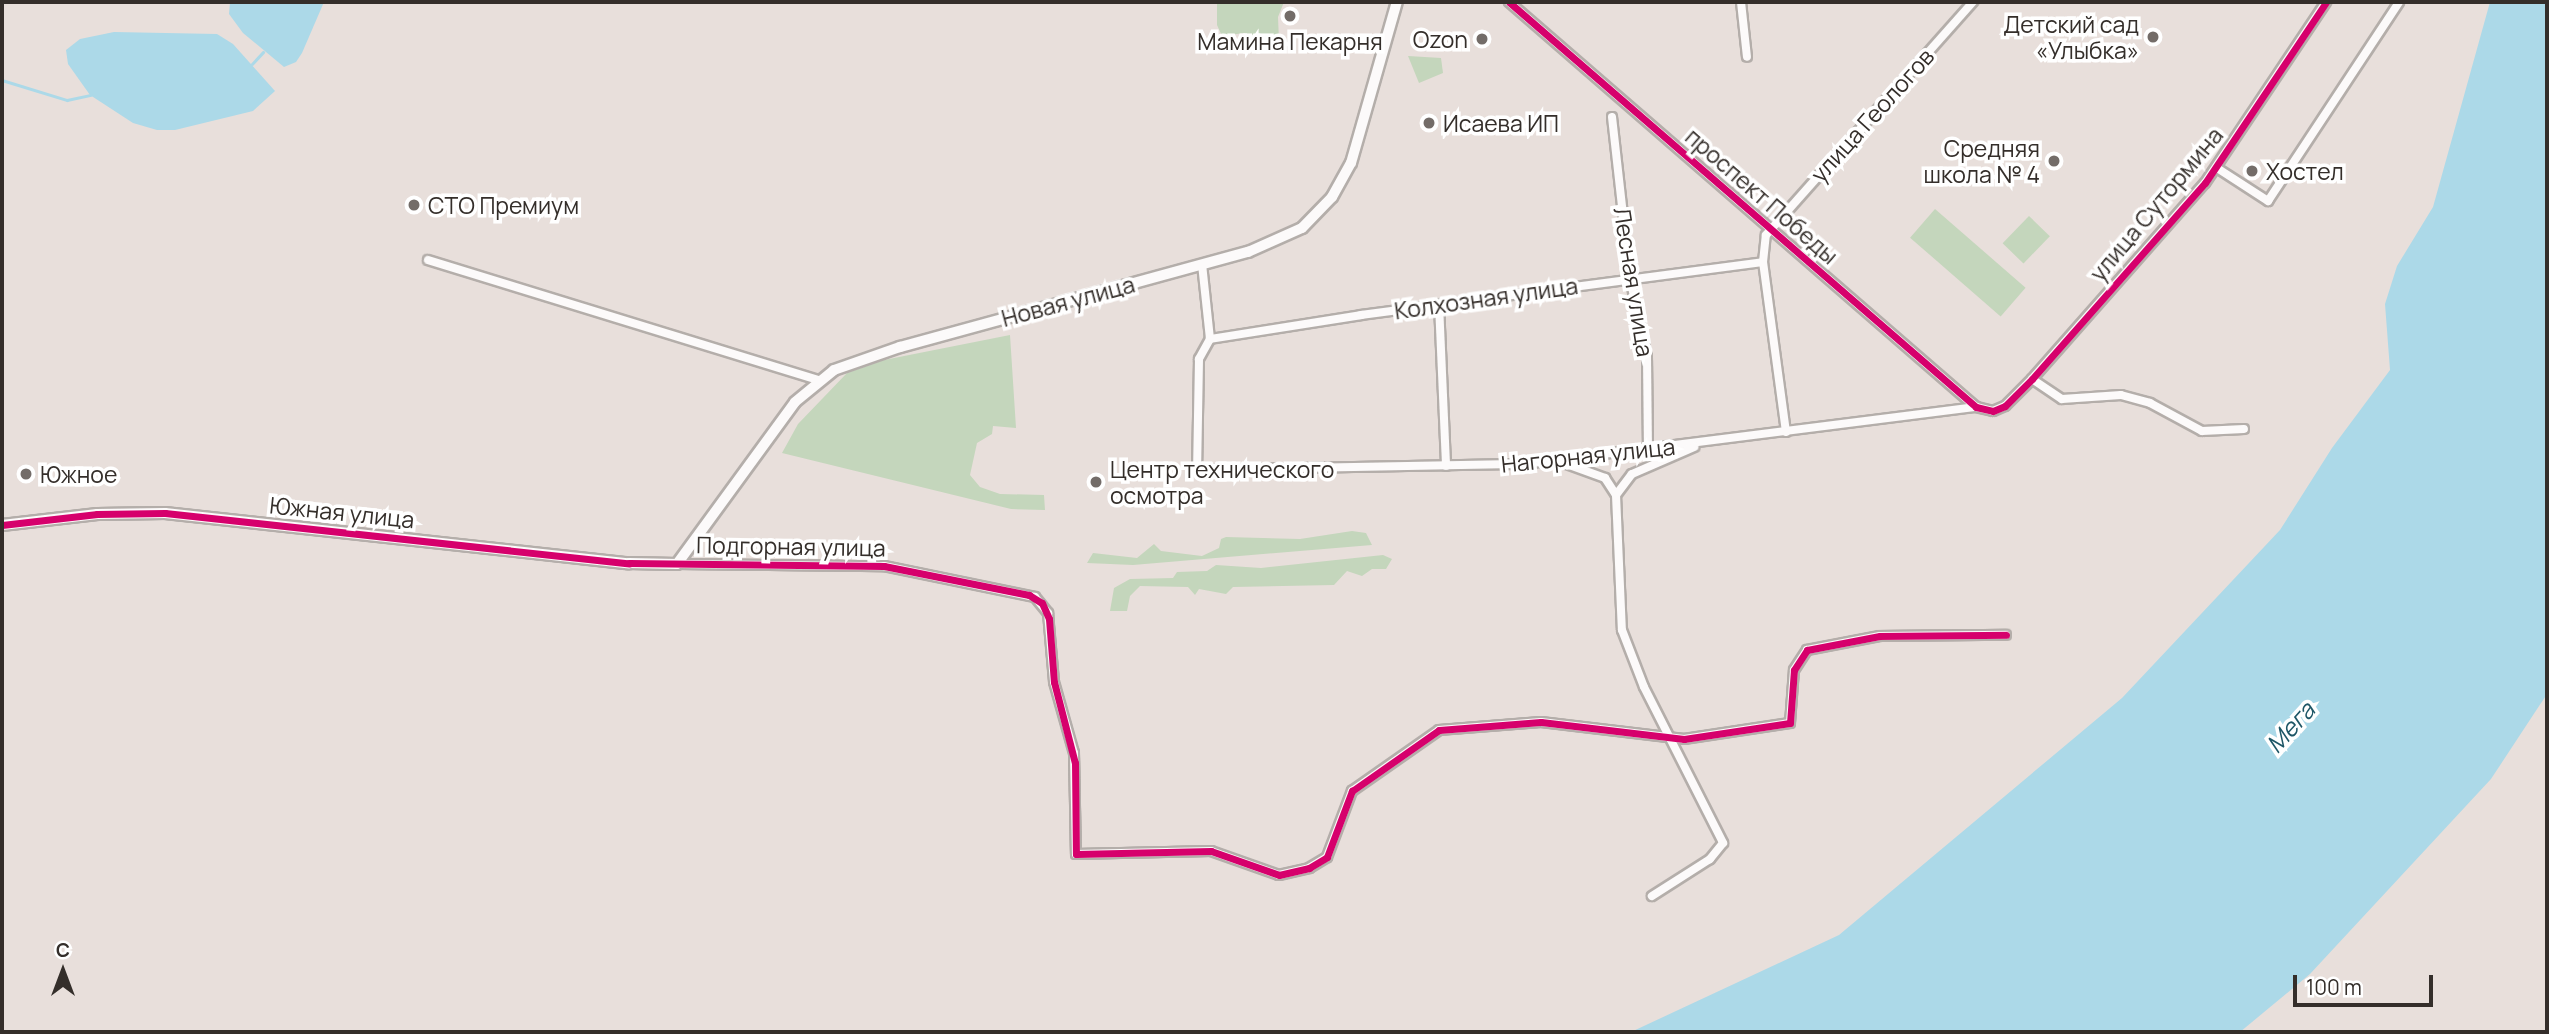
<!DOCTYPE html>
<html>
<head>
<meta charset="utf-8">
<style>
	body { margin:0 }
	#map { position:relative; width:2549px; height:1034px; overflow:hidden; background:#e8dfdb; font-family:Manrope,sans-serif }
	div>[style] { position:absolute }
	[style*='--x'] { left:calc(var(--x)*1px); top:calc(var(--y)*1px); width:calc(var(--w)*1px); rotate:calc(var(--a)*1deg) }
	.green>* { inset:0; background:#c4d6bc; transform-origin:0 0 }
	.water>* { inset:0; background:#acd9e8 }
	.stream>* { height:2.5px; margin:-1.25px; padding:0 1.25px; transform-origin:1.25px; border-radius:1.25px; background:#acd9e8 }
	.roads { filter:drop-shadow(2px 0 #b4aeaa) drop-shadow(-2px 0 #b4aeaa) drop-shadow(0 2px #b4aeaa) drop-shadow(0 -2px #b4aeaa) }
	.minor>* { height:8px; margin:-4px; padding:0 4px; transform-origin:4px; border-radius:4px; background:#fcfafa }
	.tertiary>* { height:10px; margin:-5px; padding:0 5px; transform-origin:5px; border-radius:5px; background:#fcfafa }
	.cycleway>* { height:7px; margin:-3.5px; padding:0 3.5px; transform-origin:3.5px; border-radius:3.5px; background:#d6006c }
	.dots>* { width:19px; height:19px; translate:-50% -50%; box-sizing:border-box; border:4px solid #fff; border-radius:50% }
	span { translate:-50% -50%; white-space:nowrap; text-align:center; line-height:1.15; -webkit-text-stroke:7px #fff; paint-order:stroke }
	.poi-label { font-size:23px; color:#342e2a }
	.right { translate:-100% -50%; text-align:right }
	.left { translate:0 -50%; text-align:left }
	.street-label { font-size:23px; color:#342e2a }
	.water-label { font-size:24px; color:#1e5666; font-style:italic }
	.frame { position:absolute; inset:0; border:4px solid #342e2a; pointer-events:none }
	.north { position:absolute; left:28px; top:936px; width:70px; height:70px; -webkit-text-stroke:5px #fff; paint-order:stroke; rotate:0deg; font-size:19px; font-weight:700; line-height:28px; text-align:center; color:#342e2a }
	.north::after { content:''; display:block; margin:auto; width:24px; height:32px; background:#342e2a; clip-path:polygon(50% 0,100% 100%,50% 72%,0 100%) }
	.scale { position:absolute; left:2293px; top:975px; width:140px; height:32px; box-sizing:border-box; border:4px solid #342e2a; border-top:0; padding-left:9px; font-size:21px; line-height:24px; white-space:nowrap; color:#342e2a; -webkit-text-stroke:5px #fff; paint-order:stroke }
</style>
</head>
<body>
<div id="map">
	<div class="green">
		<i style="clip-path:polygon(1217px 2px,1284px 2px,1278px 17px,1279px 41px,1257px 40px,1244px 33px,1222px 36px,1217px 25px)"></i>
		<i style="clip-path:polygon(1408px 56px,1441px 58px,1443px 73px,1419px 83px)"></i>
		<i style="left:1935px;top:209px;width:120px;height:38px;rotate:41deg"></i>
		<i style="left:2029px;top:216px;width:29px;height:38px;rotate:44deg"></i>
		<i style="clip-path:polygon(1010px 335px,1016px 428px,993px 426px,992px 434px,977px 443px,970px 475px,980px 487px,1000px 494px,1044px 495px,1045px 510px,1011px 509px,782px 453px,798px 424px,847px 373px,884px 360px)"></i>
		<i style="clip-path:polygon(1352px 531px,1366px 533px,1372px 545px,1133px 565px,1087px 563px,1093px 553px,1137px 558px,1154px 544px,1161px 551px,1202px 556px,1219px 548px,1221px 539px,1226px 537px,1300px 539px)"></i>
		<i style="clip-path:polygon(1383px 555px,1392px 559px,1386px 569px,1372px 569px,1362px 576px,1347px 571px,1334px 585px,1233px 587px,1226px 594px,1199px 589px,1195px 595px,1188px 587px,1140px 586px,1130px 596px,1127px 611px,1110px 611px,1114px 588px,1130px 579px,1173px 578px,1177px 572px,1207px 571px,1216px 565px,1261px 568px)"></i>
	</div>
	<div class="water">
		<i style="clip-path:polygon(230px 2px,324px 2px,302px 53px,296px 62px,284px 67px,243px 33px,229px 14px)"></i>
		<i style="clip-path:polygon(2490px 2px,2547px 2px,2547px 694px,2491px 779px,2310px 974px,2240px 1032px,1631px 1032px,1839px 935px,2122px 698px,2280px 530px,2332px 448px,2390px 370px,2385px 304px,2397px 266px,2433px 207px)"></i>
		<i style="clip-path:polygon(114px 32px,217px 34px,233px 44px,275px 91px,253px 111px,175px 130px,157px 130px,133px 123px,90px 95px,68px 64px,66px 50px,80px 39px)"></i>
	</div>
	<div class="stream">
		<i style="--x:252;--y:64;--w:16;--a:-47"></i>
		<i style="--x:2;--y:80;--w:68;--a:17.1"></i>
		<i style="--x:67;--y:100;--w:24;--a:-12"></i>
	</div>
	<div class="roads">
		<div class="minor">
			<i style="--x:1509;--y:2;--w:618;--a:40.93"></i>
			<i style="--x:1976;--y:407;--w:17;--a:13"></i>
			<i style="--x:1993;--y:411;--w:13;--a:-23"></i>
			<i style="--x:2005;--y:406;--w:38;--a:-45"></i>
			<i style="--x:2032;--y:379;--w:261;--a:-48.6"></i>
			<i style="--x:2205;--y:183;--w:218;--a:-56.2"></i>
			<i style="--x:1741;--y:2;--w:55;--a:83.8"></i>
			<i style="--x:1612;--y:117;--w:162;--a:83.6"></i>
			<i style="--x:1630;--y:278;--w:81;--a:77.9"></i>
			<i style="--x:1647;--y:357;--w:92;--a:89.4"></i>
			<i style="--x:2217;--y:168;--w:61;--a:32.9"></i>
			<i style="--x:2268;--y:201;--w:238;--a:-56.6"></i>
			<i style="--x:428;--y:260;--w:408;--a:17.1"></i>
			<i style="--x:1202;--y:264;--w:75;--a:83.9"></i>
			<i style="--x:1210;--y:339;--w:23;--a:119"></i>
			<i style="--x:1199;--y:359;--w:111;--a:91"></i>
			<i style="--x:1197;--y:470;--w:327;--a:-1.1"></i>
			<i style="--x:1524;--y:464;--w:456;--a:-7.2"></i>
			<i style="--x:1439;--y:304;--w:162;--a:87.5"></i>
			<i style="--x:1210;--y:339;--w:153;--a:-9"></i>
			<i style="--x:1361;--y:315;--w:405;--a:-7.5"></i>
			<i style="--x:2032;--y:379;--w:36;--a:34"></i>
			<i style="--x:2062;--y:399;--w:59;--a:-3.9"></i>
			<i style="--x:2121;--y:395;--w:30;--a:15"></i>
			<i style="--x:2150;--y:403;--w:59;--a:28.3"></i>
			<i style="--x:2202;--y:431;--w:42;--a:-2.7"></i>
			<i style="--x:1786;--y:432;--w:172;--a:-97.7"></i>
			<i style="--x:1763;--y:262;--w:27;--a:-84"></i>
			<i style="--x:1766;--y:235;--w:312;--a:-48.4"></i>
			<i style="--x:1561;--y:462;--w:47;--a:20"></i>
			<i style="--x:1605;--y:478;--w:20;--a:57"></i>
			<i style="--x:1616;--y:495;--w:135;--a:87.5"></i>
			<i style="--x:1622;--y:630;--w:61;--a:68.9"></i>
			<i style="--x:1644;--y:687;--w:175;--a:63.1"></i>
			<i style="--x:1723;--y:843;--w:21;--a:129"></i>
			<i style="--x:1710;--y:859;--w:69;--a:147.5"></i>
			<i style="--x:1616;--y:495;--w:26;--a:-53"></i>
			<i style="--x:1632;--y:474;--w:68;--a:-23.5"></i>
			<i style="--x:677;--y:564;--w:207;--a:0.6"></i>
			<i style="--x:884;--y:566;--w:154;--a:11.6"></i>
			<i style="--x:1035;--y:597;--w:21;--a:51"></i>
			<i style="--x:1048;--y:613;--w:69;--a:85"></i>
			<i style="--x:1054;--y:682;--w:74;--a:74.3"></i>
			<i style="--x:1074;--y:753;--w:101;--a:88.9"></i>
			<i style="--x:1076;--y:854;--w:135;--a:-1.3"></i>
			<i style="--x:1211;--y:851;--w:72;--a:19.4"></i>
			<i style="--x:1279;--y:875;--w:31;--a:-13"></i>
			<i style="--x:1309;--y:868;--w:21;--a:-31"></i>
			<i style="--x:1327;--y:857;--w:71;--a:-69.3"></i>
			<i style="--x:1352;--y:791;--w:106;--a:-35"></i>
			<i style="--x:1439;--y:730;--w:102;--a:-4.5"></i>
			<i style="--x:1541;--y:722;--w:144;--a:6.8"></i>
			<i style="--x:1684;--y:739;--w:107;--a:-8.6"></i>
			<i style="--x:1790;--y:723;--w:53;--a:-85.7"></i>
			<i style="--x:1794;--y:670;--w:24;--a:-57"></i>
			<i style="--x:1807;--y:650;--w:74;--a:-10.9"></i>
			<i style="--x:1880;--y:636;--w:126;--a:-0.5"></i>
		</div>
		<div class="tertiary">
			<i style="--x:2;--y:525;--w:96;--a:-6.6"></i>
			<i style="--x:97;--y:514;--w:68;--a:-0.8"></i>
			<i style="--x:165;--y:513;--w:467;--a:6.2"></i>
			<i style="--x:629;--y:563;--w:48;--a:1.2"></i>
			<i style="--x:677;--y:564;--w:200;--a:-53.9"></i>
			<i style="--x:795;--y:402;--w:50;--a:-39.4"></i>
			<i style="--x:834;--y:370;--w:70;--a:-19.2"></i>
			<i style="--x:900;--y:347;--w:361;--a:-15.3"></i>
			<i style="--x:1248;--y:252;--w:59;--a:-24"></i>
			<i style="--x:1302;--y:228;--w:43;--a:-45.9"></i>
			<i style="--x:1332;--y:197;--w:39;--a:-61"></i>
			<i style="--x:1351;--y:163;--w:167;--a:-74.1"></i>
		</div>
	</div>
	<div class="cycleway">
		<i style="--x:1509;--y:2;--w:618;--a:40.93"></i>
		<i style="--x:1976;--y:407;--w:17;--a:13"></i>
		<i style="--x:1993;--y:411;--w:13;--a:-23"></i>
		<i style="--x:2005;--y:406;--w:38;--a:-45"></i>
		<i style="--x:2032;--y:379;--w:261;--a:-48.6"></i>
		<i style="--x:2205;--y:183;--w:218;--a:-56.2"></i>
		<i style="--x:2;--y:525;--w:96;--a:-6.6"></i>
		<i style="--x:97;--y:514;--w:68;--a:-0.8"></i>
		<i style="--x:165;--y:513;--w:467;--a:6.2"></i>
		<i style="--x:629;--y:563;--w:255;--a:0.7"></i>
		<i style="--x:884;--y:566;--w:148;--a:11.3"></i>
		<i style="--x:1029;--y:595;--w:15;--a:32"></i>
		<i style="--x:1042;--y:603;--w:17;--a:66"></i>
		<i style="--x:1049;--y:619;--w:63;--a:85.5"></i>
		<i style="--x:1054;--y:682;--w:84;--a:75.5"></i>
		<i style="--x:1075;--y:763;--w:91;--a:89.4"></i>
		<i style="--x:1076;--y:854;--w:135;--a:-1.3"></i>
		<i style="--x:1211;--y:851;--w:72;--a:19.4"></i>
		<i style="--x:1279;--y:875;--w:31;--a:-13"></i>
		<i style="--x:1309;--y:868;--w:21;--a:-31"></i>
		<i style="--x:1327;--y:857;--w:71;--a:-69.3"></i>
		<i style="--x:1352;--y:791;--w:106;--a:-35"></i>
		<i style="--x:1439;--y:730;--w:102;--a:-4.5"></i>
		<i style="--x:1541;--y:722;--w:144;--a:6.8"></i>
		<i style="--x:1684;--y:739;--w:107;--a:-8.6"></i>
		<i style="--x:1790;--y:723;--w:53;--a:-85.7"></i>
		<i style="--x:1794;--y:670;--w:24;--a:-57"></i>
		<i style="--x:1807;--y:650;--w:74;--a:-10.9"></i>
		<i style="--x:1880;--y:636;--w:126;--a:-0.5"></i>
	</div>
	<div class="dots">
		<i style="left:1290px;top:16px;background:#736c68"></i>
		<i style="left:2153px;top:37px;background:#736c68"></i>
		<i style="left:1482px;top:39px;background:#736c68"></i>
		<i style="left:1429px;top:123px;background:#736c68"></i>
		<i style="left:2054px;top:161px;background:#736c68"></i>
		<i style="left:2252px;top:171px;background:#736c68"></i>
		<i style="left:414px;top:205px;background:#736c68"></i>
		<i style="left:26px;top:474px;background:#736c68"></i>
		<i style="left:1096px;top:482px;background:#736c68"></i>
	</div>
	<div class="poi-label">
		<span class="right" style="left:2139px;top:37px">Детский сад<br>«Улыбка»</span>
		<span class="right" style="left:1468px;top:39px">Ozon</span>
		<span style="left:1290px;top:41px">Мамина Пекарня</span>
		<span class="left" style="left:1443px;top:123px">Исаева ИП</span>
		<span class="right" style="left:2040px;top:161px">Средняя<br>школа № 4</span>
		<span class="left" style="left:2266px;top:171px">Хостел</span>
		<span class="left" style="left:428px;top:205px">СТО Премиум</span>
		<span class="left" style="left:1110px;top:482px">Центр технического<br>осмотра</span>
		<span class="left" style="left:40px;top:474px">Южное</span>
	</div>
	<div class="street-label">
		<span style="left:1872px;top:115px;rotate:-48deg">улица Геологов</span>
		<span style="left:1762px;top:196px;rotate:41deg">проспект Победы</span>
		<span style="left:2156px;top:204px;rotate:-50deg">улица Сутормина</span>
		<span style="left:1634px;top:282px;rotate:81deg">Лесная улица</span>
		<span style="left:1486px;top:298px;rotate:-8deg">Колхозная улица</span>
		<span style="left:1068px;top:301px;rotate:-15deg">Новая улица</span>
		<span style="left:1588px;top:455px;rotate:-6deg">Нагорная улица</span>
		<span style="left:342px;top:512px;rotate:6deg">Южная улица</span>
		<span style="left:791px;top:546px;rotate:1deg">Подгорная улица</span>
	</div>
	<div class="water-label">
		<span style="left:2290px;top:727px;rotate:-48deg">Мега</span>
	</div>
	<div class="frame"></div>
	<div class="north">С</div>
	<div class="scale">100 m</div>
</div>
</body>
</html>
